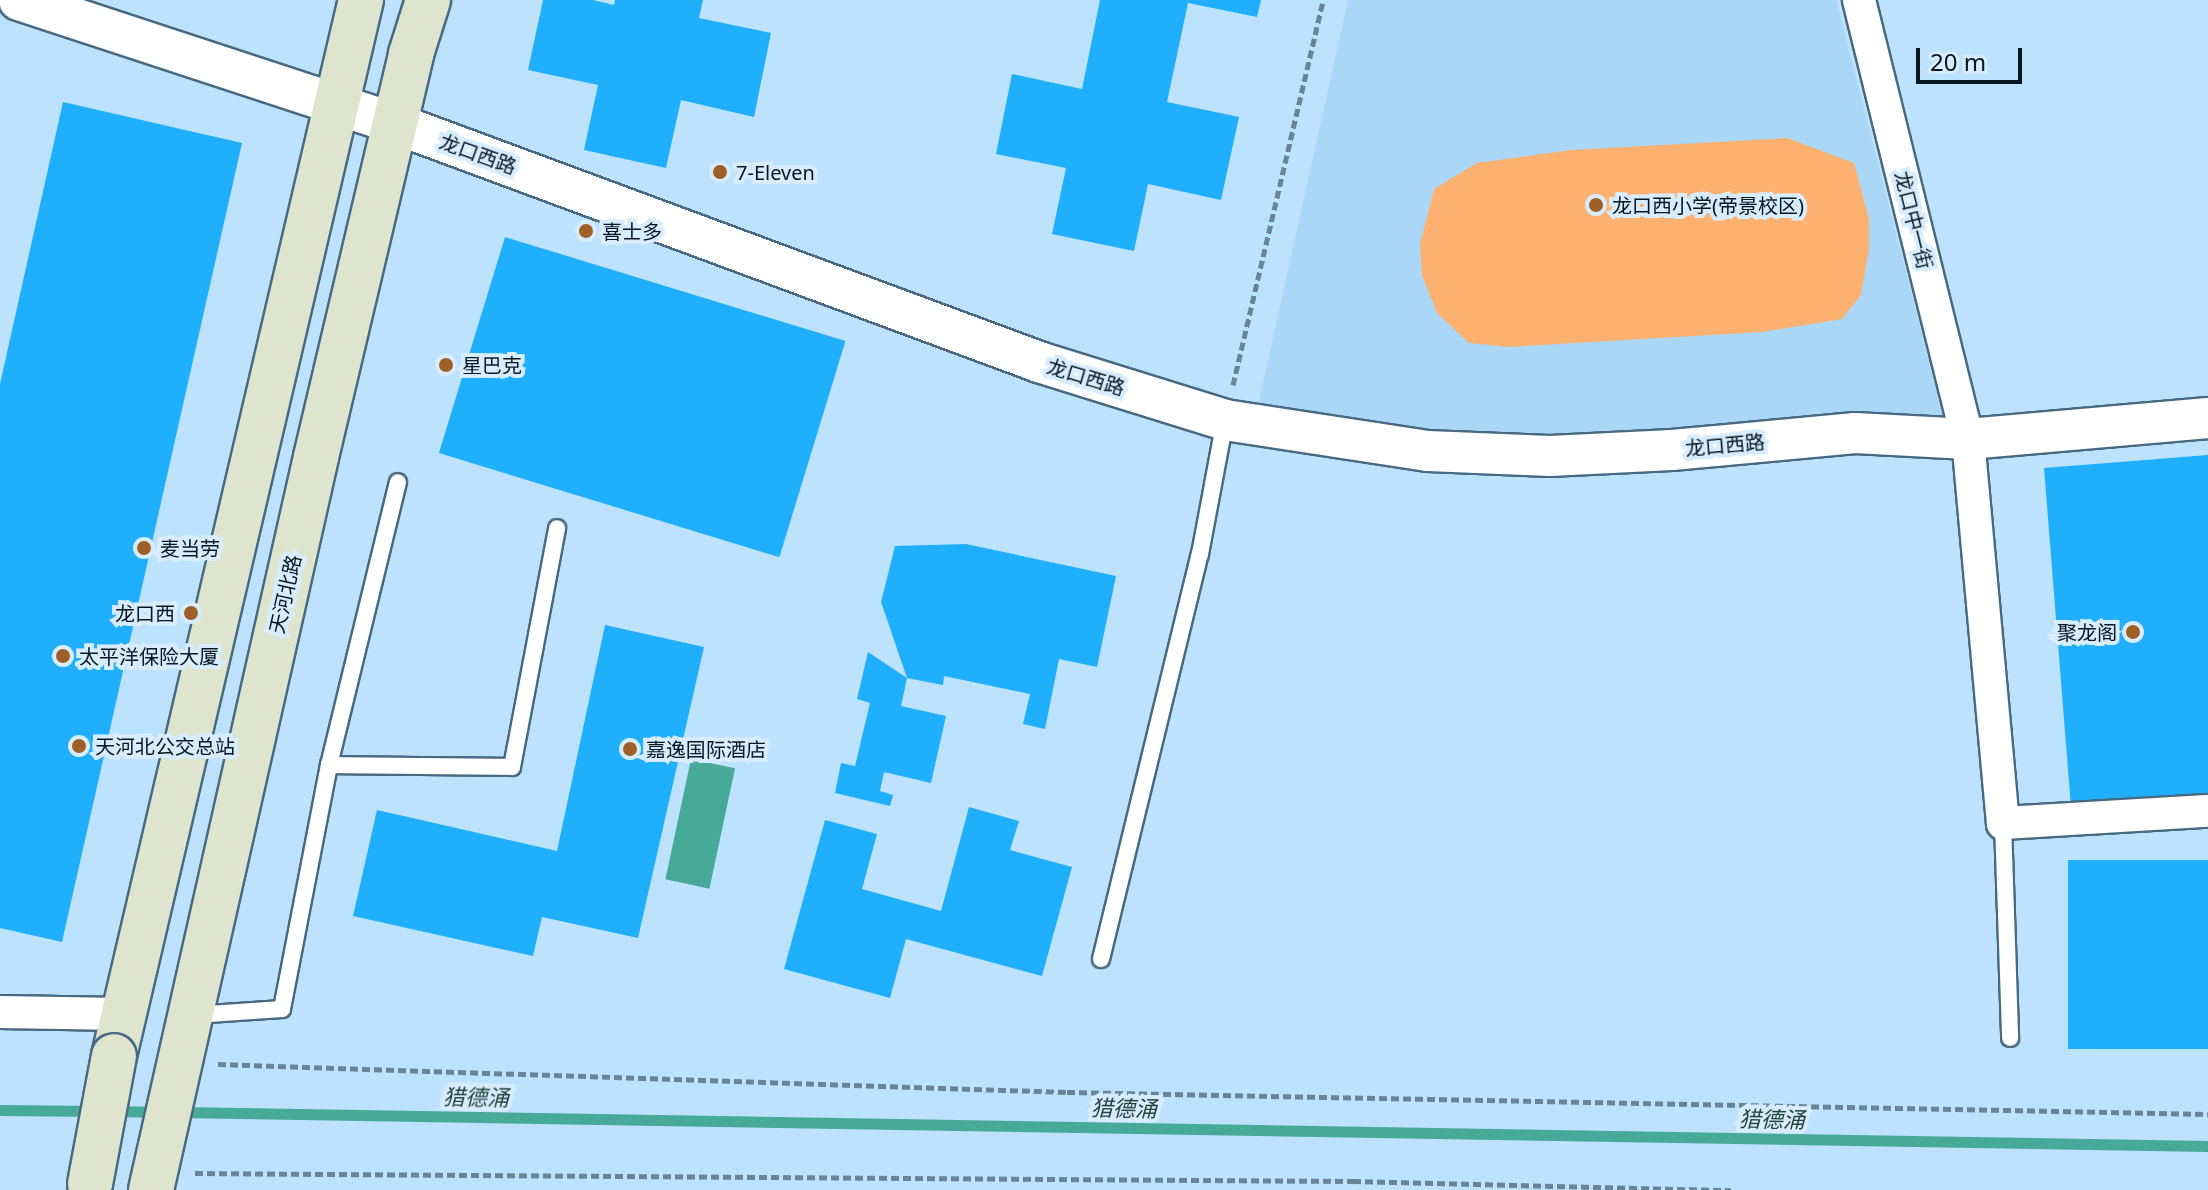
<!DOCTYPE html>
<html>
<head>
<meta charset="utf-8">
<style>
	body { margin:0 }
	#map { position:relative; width:2208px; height:1190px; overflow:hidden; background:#bde2fe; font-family:"Noto Sans","Noto Sans SC",sans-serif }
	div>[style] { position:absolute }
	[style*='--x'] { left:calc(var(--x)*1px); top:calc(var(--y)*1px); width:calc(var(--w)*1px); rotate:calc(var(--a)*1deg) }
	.built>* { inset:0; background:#aad6f7 }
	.green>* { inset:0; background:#fdb170 }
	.water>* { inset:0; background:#47a998; transform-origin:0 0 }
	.stream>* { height:11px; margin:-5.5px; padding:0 5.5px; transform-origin:5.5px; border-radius:5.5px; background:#47a998 }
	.building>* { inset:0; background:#1faffd; transform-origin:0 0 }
	.path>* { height:5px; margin-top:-2.5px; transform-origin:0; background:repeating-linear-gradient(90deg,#698497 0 8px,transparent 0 12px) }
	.roads { filter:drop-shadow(2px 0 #476981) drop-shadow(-2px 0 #476981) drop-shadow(0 2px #476981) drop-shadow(0 -2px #476981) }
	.service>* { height:16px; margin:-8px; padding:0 8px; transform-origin:8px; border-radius:8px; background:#fff }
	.minor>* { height:32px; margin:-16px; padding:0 16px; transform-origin:16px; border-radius:16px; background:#fff }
	.tertiary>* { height:40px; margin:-20px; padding:0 20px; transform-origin:20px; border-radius:20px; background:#fff }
	.secondary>* { height:44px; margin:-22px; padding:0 22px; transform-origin:22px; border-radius:22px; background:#dfe4cf }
	.bridges { filter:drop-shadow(2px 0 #476981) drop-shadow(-2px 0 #476981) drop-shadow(0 2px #476981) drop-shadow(0 -2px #476981) }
	.secondary-bridge>* { height:44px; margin:-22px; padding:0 22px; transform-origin:22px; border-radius:22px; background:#dfe4cf }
	.dots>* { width:22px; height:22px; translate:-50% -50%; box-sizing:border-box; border:4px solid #d7edfe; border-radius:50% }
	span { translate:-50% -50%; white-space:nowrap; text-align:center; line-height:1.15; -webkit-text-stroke:8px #d7edfe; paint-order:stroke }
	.street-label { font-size:20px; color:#08161f }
	.poi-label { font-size:20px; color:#08161f }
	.left { translate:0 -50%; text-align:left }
	.right { translate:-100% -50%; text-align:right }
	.water-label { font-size:22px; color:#25443e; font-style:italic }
	.scale { position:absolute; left:1916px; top:48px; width:106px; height:36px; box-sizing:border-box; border:4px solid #08161f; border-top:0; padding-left:10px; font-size:24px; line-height:28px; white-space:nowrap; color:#08161f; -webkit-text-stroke:6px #d7edfe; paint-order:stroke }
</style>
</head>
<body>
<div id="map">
	<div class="built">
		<i style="clip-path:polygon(1348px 0,1836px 0,1945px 424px,1566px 456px,1257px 410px)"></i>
	</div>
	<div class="green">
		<i style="clip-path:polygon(1787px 138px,1854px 163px,1869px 219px,1869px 250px,1861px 295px,1842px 319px,1762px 332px,1508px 347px,1469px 343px,1437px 313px,1422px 276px,1420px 244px,1434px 189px,1477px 163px,1572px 150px)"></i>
	</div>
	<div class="water">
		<i style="left:691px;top:759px;width:45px;height:123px;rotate:12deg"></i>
	</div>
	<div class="stream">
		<i style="--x:0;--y:1110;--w:96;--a:0.6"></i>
		<i style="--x:113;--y:1111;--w:47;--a:1.2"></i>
		<i style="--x:177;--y:1112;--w:2031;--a:0.96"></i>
	</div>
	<div class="building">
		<i style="clip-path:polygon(543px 0,593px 0,614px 5px,615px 0,703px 0,699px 18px,771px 33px,754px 117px,681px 100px,666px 168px,584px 150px,598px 85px,528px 70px)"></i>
		<i style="clip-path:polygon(1100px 0,1261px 0,1257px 17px,1188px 3px,1167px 102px,1239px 117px,1221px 200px,1148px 184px,1134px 251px,1052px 234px,1066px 168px,996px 154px,1012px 74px,1082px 89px)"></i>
		<i style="clip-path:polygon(63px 102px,242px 143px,62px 942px,0 928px,0 384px)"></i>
		<i style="left:505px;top:237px;width:356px;height:226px;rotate:17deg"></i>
		<i style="clip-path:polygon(2208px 455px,2208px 796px,2071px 807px,2044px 468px)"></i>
		<i style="clip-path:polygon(966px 544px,1116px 576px,1097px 667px,1059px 659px,1045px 729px,1023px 724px,1030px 694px,944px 676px,943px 685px,907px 678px,901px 706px,946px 716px,931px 783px,884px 772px,880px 791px,893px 795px,890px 806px,835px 793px,841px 763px,855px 766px,870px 703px,857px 699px,868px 652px,907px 678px,881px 602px,895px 546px)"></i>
		<i style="clip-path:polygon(605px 625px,704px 647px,638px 938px,542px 917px,533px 956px,353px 916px,377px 810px,557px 851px)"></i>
		<i style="clip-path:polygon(969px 807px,1019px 821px,1010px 850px,1072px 867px,1042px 976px,906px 939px,890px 998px,784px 969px,825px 820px,877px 834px,862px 889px,941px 911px)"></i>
		<i style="left:2208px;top:860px;width:189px;height:140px;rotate:90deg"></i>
	</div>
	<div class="path">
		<i style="--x:1233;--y:385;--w:395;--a:-76.8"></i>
		<i style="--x:218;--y:1064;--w:849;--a:1.89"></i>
		<i style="--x:1067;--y:1092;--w:1141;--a:1.1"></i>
		<i style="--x:195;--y:1173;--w:1158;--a:0.4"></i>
		<i style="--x:1353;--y:1181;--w:378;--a:1.4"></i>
	</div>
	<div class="roads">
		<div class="service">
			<i style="--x:329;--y:765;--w:183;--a:0.6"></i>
			<i style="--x:512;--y:767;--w:243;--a:-79.3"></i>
			<i style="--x:2003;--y:823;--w:215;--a:88.1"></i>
			<i style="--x:1101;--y:959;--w:417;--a:-76.3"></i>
			<i style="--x:1200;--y:554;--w:136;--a:-79.4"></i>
			<i style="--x:194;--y:1015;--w:88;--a:-3.9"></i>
			<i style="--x:282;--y:1009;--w:248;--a:-79.1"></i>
			<i style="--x:329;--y:765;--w:291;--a:-76.3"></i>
		</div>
		<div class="minor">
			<i style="--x:1859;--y:0;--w:452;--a:76.1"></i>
			<i style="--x:1968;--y:439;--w:386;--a:84.8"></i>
			<i style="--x:2003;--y:823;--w:205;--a:-3.4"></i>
			<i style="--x:0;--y:1012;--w:123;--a:0.9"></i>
		</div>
		<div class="tertiary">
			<i style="--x:19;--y:0;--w:395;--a:18.2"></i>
			<i style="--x:394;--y:123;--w:688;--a:20.33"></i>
			<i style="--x:1039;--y:362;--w:195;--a:17.3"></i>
			<i style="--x:1225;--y:420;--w:205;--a:8.7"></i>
			<i style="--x:1428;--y:451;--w:122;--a:2.3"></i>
			<i style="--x:1550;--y:456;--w:122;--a:-2.8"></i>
			<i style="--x:1672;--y:450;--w:184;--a:-5.3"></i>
			<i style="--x:1855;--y:433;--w:113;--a:3"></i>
			<i style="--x:1968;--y:439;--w:241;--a:-5"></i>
		</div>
		<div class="secondary">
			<i style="--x:114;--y:1056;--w:1085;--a:-76.84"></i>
			<i style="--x:151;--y:1190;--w:751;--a:-77.31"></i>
			<i style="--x:316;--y:457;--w:414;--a:-76.7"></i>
			<i style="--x:411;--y:54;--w:57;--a:-72.5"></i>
		</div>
	</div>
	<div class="bridges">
		<div class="secondary-bridge">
			<i style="--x:90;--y:1184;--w:130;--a:-79.4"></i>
		</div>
	</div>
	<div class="dots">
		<i style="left:720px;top:172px;background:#9e6026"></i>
		<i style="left:1596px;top:205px;background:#9e6026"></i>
		<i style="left:586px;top:231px;background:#9e6026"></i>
		<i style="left:446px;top:365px;background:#9e6026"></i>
		<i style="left:144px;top:548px;background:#9e6026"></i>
		<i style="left:191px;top:613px;background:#9e6026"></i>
		<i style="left:2133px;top:632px;background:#9e6026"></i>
		<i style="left:63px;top:656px;background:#9e6026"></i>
		<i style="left:79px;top:746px;background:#9e6026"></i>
		<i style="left:630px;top:749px;background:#9e6026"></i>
	</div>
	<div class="street-label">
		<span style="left:478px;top:154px;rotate:20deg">龙口西路</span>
		<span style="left:1914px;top:220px;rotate:76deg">龙口中一街</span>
		<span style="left:1086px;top:377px;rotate:17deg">龙口西路</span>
		<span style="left:1725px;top:445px;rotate:-5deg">龙口西路</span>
		<span style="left:285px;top:594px;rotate:-77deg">天河北路</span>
	</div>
	<div class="poi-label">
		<span class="left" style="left:736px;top:172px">7-Eleven</span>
		<span class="left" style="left:1612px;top:205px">龙口西小学(帝景校区)</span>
		<span class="left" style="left:602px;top:231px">喜士多</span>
		<span class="left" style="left:462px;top:365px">星巴克</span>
		<span class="left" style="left:160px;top:548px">麦当劳</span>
		<span class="right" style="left:175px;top:613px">龙口西</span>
		<span class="right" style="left:2117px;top:632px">聚龙阁</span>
		<span class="left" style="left:79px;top:656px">太平洋保险大厦</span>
		<span class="left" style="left:95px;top:746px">天河北公交总站</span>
		<span class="left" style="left:646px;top:749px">嘉逸国际酒店</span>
	</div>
	<div class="water-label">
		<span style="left:476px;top:1097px;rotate:1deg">猎德涌</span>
		<span style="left:1124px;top:1108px;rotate:1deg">猎德涌</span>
		<span style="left:1772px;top:1119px;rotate:1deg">猎德涌</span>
	</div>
	<div class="scale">20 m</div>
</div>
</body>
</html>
